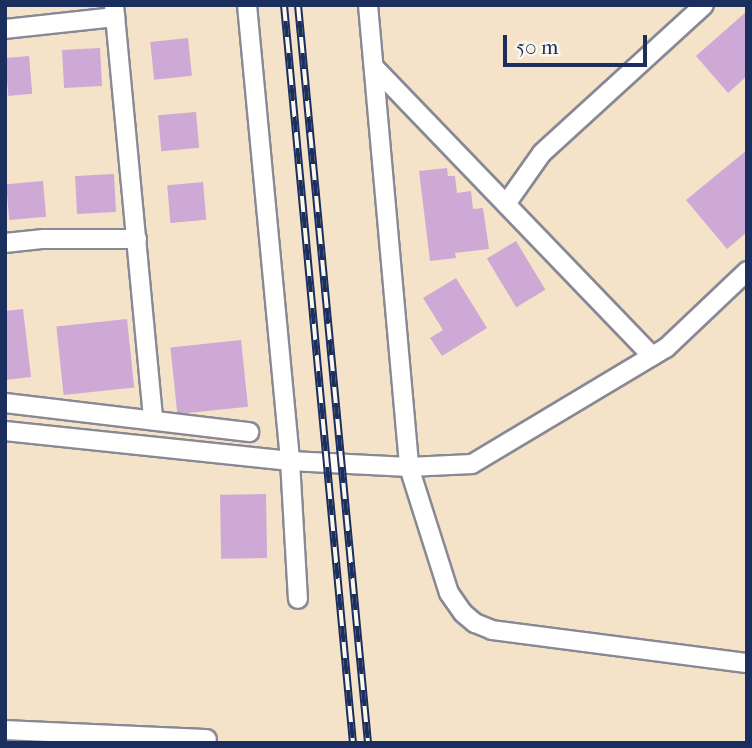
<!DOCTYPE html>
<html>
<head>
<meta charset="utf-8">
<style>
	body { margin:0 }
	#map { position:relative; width:752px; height:748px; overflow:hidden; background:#f4e3c9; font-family:"IM FELL French Canon",serif }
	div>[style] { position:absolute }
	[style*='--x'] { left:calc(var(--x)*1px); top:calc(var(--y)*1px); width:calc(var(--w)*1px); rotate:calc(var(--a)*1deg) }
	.building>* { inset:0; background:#cea9d5; transform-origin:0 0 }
	.roads { filter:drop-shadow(2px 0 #888994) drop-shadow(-2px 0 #888994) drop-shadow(0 2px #888994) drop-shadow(0 -2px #888994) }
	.street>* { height:18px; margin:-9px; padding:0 9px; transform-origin:9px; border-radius:9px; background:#fff }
	.rail>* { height:8px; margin-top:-4px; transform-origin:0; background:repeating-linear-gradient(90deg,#fbf7ec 0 16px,#1b2f5e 0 32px); box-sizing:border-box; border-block:2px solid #1b2f5e }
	span { translate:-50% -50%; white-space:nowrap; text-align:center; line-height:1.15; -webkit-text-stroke:7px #fbf7ec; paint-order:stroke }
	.frame { position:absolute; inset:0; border:7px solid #1b2f5e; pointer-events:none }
	.scale { position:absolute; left:503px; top:35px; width:144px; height:32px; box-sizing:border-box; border:4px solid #1b2f5e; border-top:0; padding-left:9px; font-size:21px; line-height:24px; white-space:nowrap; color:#1b2f5e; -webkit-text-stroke:5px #fbf7ec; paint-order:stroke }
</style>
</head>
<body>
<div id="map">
	<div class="building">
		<i style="clip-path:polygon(747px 11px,747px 76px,728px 93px,696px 56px)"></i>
		<i style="left:188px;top:38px;width:38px;height:38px;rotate:84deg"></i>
		<i style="left:100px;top:48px;width:38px;height:38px;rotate:87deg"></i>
		<i style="left:29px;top:56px;width:38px;height:24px;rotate:85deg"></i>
		<i style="left:196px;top:112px;width:36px;height:38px;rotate:85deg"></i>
		<i style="clip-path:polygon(747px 150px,747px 232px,727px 249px,686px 200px)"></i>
		<i style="clip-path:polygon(447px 168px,448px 176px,455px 176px,457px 193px,471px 191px,473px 209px,483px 208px,489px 249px,455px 253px,456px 258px,430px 261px,419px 171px)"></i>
		<i style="left:114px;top:174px;width:38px;height:39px;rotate:87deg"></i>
		<i style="left:43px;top:181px;width:36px;height:37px;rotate:85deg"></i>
		<i style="left:203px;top:182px;width:38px;height:36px;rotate:85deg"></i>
		<i style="left:516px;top:241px;width:57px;height:34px;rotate:59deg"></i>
		<i style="clip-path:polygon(456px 278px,487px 328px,442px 356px,430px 338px,443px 330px,423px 298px)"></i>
		<i style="clip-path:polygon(23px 309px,31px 377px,5px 380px,5px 311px)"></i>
		<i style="left:127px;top:319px;width:69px;height:71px;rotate:84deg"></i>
		<i style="left:241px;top:340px;width:67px;height:71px;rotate:84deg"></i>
		<i style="left:266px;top:494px;width:64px;height:46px;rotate:89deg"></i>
	</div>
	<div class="roads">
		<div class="street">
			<i style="--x:114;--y:5;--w:417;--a:84.6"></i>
			<i style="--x:247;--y:5;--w:458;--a:84.6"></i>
			<i style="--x:290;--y:461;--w:138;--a:86.7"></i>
			<i style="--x:368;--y:5;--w:464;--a:84.9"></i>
			<i style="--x:409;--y:467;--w:132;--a:72.4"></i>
			<i style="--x:449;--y:593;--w:24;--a:55"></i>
			<i style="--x:463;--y:613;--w:16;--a:40"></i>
			<i style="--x:475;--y:623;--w:18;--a:22"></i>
			<i style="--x:492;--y:630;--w:257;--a:7.4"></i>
			<i style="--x:5;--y:29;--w:111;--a:-6.2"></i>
			<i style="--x:374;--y:67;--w:401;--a:46.1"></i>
			<i style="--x:506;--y:204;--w:62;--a:-54.8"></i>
			<i style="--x:542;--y:153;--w:219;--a:-42.4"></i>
			<i style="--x:5;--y:243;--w:39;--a:-6"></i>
			<i style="--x:44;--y:239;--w:93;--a:0"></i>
			<i style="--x:5;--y:403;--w:246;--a:6.8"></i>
			<i style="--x:5;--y:431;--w:287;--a:6"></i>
			<i style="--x:290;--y:461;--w:119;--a:2.9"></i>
			<i style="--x:409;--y:467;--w:63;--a:-2.7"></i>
			<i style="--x:472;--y:464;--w:226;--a:-30.9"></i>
			<i style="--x:666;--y:348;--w:112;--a:-43.5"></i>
			<i style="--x:5;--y:730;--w:202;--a:2.6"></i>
		</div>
	</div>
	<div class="rail">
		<i style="--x:284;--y:5;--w:741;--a:84.66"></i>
		<i style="--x:298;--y:5;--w:741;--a:84.58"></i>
	</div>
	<div class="frame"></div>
	<div class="scale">50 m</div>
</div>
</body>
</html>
